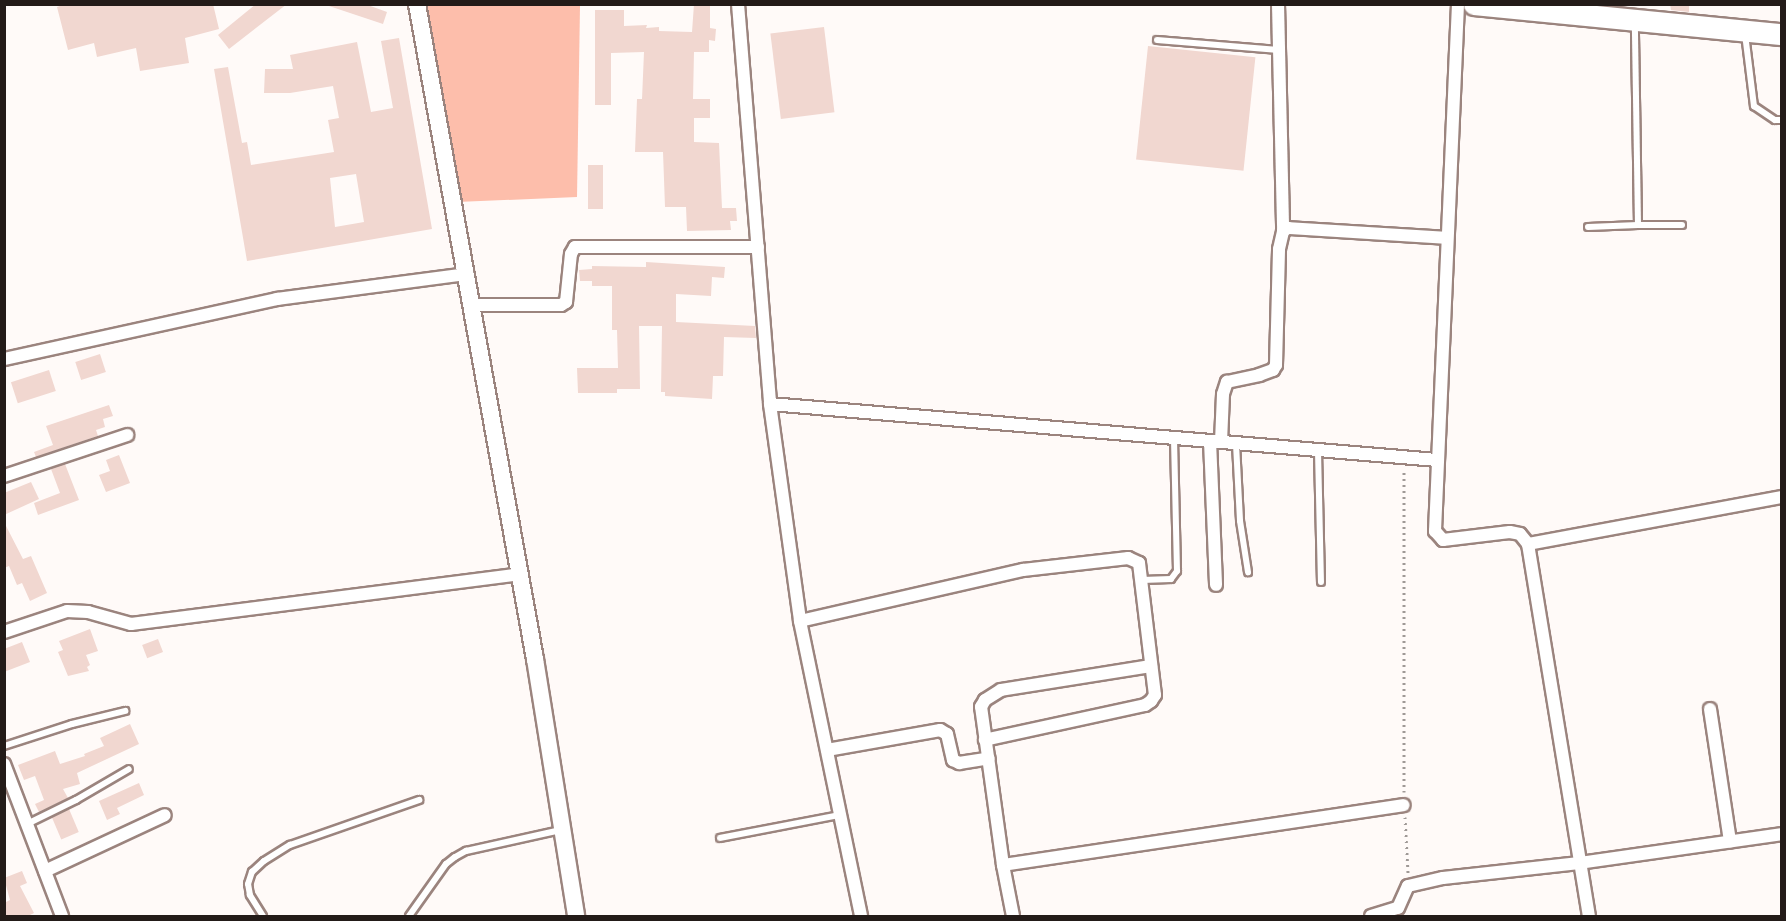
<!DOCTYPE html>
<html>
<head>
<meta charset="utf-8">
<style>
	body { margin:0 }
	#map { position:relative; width:1786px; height:921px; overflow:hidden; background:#fffaf8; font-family:"DejaVu Sans",sans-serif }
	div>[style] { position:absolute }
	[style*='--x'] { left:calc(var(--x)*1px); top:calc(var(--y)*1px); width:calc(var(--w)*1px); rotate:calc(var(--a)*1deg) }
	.green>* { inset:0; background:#fdbeab }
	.building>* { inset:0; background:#f1d7d0; transform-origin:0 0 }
	.path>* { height:3px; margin-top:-1.5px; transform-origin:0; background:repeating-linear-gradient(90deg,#9f9996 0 1.5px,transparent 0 6px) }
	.roads { filter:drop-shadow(2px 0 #9b847e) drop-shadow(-2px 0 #9b847e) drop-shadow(0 2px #9b847e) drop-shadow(0 -2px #9b847e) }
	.lane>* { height:6px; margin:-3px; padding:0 3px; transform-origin:3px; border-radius:3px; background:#fff }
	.street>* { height:12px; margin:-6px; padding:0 6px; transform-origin:6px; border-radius:6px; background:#fff }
	.secondary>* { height:16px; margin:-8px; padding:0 8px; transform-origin:8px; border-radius:8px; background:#fff }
	.highway>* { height:21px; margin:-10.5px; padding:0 10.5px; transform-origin:10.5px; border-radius:10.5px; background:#fff }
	span { translate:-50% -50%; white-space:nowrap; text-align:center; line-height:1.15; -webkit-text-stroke:4.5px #fff; paint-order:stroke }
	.frame { position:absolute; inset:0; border:6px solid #231b18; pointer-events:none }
</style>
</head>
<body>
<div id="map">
	<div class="green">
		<i style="clip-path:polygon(424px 5px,580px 5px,577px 197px,457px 202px)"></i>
	</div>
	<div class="building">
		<i style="clip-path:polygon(65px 4px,213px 4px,219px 29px,185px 38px,189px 63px,140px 71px,136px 48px,97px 57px,94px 43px,68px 50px,57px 7px)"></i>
		<i style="clip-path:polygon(256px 4px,287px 4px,229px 49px,218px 35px)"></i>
		<i style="clip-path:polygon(365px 4px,387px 12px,383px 24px,326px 5px)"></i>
		<i style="clip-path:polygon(694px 4px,710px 4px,710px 28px,716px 29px,715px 41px,709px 40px,709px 52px,694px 52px,693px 99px,710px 99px,710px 118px,694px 118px,694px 142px,719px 143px,722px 208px,736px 208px,737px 221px,730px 221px,731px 230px,687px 231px,686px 207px,665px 207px,663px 152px,635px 152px,637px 99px,642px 99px,644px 52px,611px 53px,611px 105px,595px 105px,595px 10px,624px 10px,624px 26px,647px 25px,646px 28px,659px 27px,659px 31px,692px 32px)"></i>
		<i style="clip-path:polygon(1670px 4px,1689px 4px,1689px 12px,1671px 10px)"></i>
		<i style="left:824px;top:27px;width:86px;height:54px;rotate:83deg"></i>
		<i style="clip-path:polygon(evenodd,399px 38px,432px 229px,247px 261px,214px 69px,228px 67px,242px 143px,247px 142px,251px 165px,334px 152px,328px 120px,339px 118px,333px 86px,290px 93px,264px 93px,265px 69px,293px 69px,290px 55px,357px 42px,371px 112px,393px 108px,381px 41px,399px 38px,356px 174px,364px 222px,335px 227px,330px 178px,356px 174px)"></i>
		<i style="left:1148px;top:46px;width:108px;height:114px;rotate:6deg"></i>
		<i style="left:588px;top:165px;width:15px;height:44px"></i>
		<i style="clip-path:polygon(646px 262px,725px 267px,724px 278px,712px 277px,711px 296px,676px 294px,676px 322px,755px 326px,756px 338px,724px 337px,723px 376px,713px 376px,712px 399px,665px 396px,665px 392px,661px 392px,662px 326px,639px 326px,640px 389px,617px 389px,617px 393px,578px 393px,577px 368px,618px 368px,617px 330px,612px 330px,612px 286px,592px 286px,592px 281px,580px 281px,579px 270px,592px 269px,592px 266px,646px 267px)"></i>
		<i style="left:100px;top:354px;width:19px;height:26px;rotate:72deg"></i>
		<i style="left:49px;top:370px;width:22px;height:40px;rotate:72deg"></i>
		<i style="clip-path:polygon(109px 405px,113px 416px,103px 419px,105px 427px,96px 430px,98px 436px,36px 457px,34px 452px,53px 445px,46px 426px)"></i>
		<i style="clip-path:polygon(119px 455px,130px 483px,106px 492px,99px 475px,110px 471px,106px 460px)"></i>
		<i style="clip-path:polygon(65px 464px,79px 500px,38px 515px,34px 503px,60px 493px,51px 469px)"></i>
		<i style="clip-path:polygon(31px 482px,39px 499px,4px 515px,4px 493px)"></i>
		<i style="clip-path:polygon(4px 522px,23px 559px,31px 556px,47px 593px,30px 601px,22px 583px,17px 585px,9px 566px,4px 568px)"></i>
		<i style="clip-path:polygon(90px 629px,98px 651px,86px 655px,90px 665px,87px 667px,89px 671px,68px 676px,58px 652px,63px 650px,59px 641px)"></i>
		<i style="left:158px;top:639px;width:14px;height:17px;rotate:69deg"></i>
		<i style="clip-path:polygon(22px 642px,30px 662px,4px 672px,4px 649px)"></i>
		<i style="clip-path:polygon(130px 724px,139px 744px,77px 773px,80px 784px,63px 789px,68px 798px,39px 812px,35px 804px,44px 800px,35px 776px,24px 780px,18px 765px,55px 751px,60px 764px,85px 756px,84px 754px,104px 746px,100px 738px)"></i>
		<i style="clip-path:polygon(139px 783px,144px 795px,117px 808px,120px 814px,107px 820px,99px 801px)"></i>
		<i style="left:69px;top:809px;width:25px;height:19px;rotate:67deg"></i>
		<i style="clip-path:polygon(22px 871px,27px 883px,20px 886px,34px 913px,28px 916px,4px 916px,4px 903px,10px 900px,4px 878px)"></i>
	</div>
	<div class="path">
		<i style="--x:1404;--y:792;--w:323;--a:-90"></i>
		<i style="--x:1405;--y:817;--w:56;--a:86.9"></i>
	</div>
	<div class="roads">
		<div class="lane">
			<i style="--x:1745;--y:34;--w:73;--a:82.9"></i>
			<i style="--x:1754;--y:106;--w:25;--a:34"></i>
			<i style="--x:1775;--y:120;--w:7;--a:0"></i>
			<i style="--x:1157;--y:40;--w:122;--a:4.7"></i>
			<i style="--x:1638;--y:225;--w:44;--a:0"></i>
			<i style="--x:1588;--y:227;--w:50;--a:-2.3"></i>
			<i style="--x:1638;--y:225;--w:201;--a:-90.9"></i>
			<i style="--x:1236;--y:444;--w:77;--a:87"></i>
			<i style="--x:1240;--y:521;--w:52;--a:81.1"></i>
			<i style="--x:1318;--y:451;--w:131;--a:88.7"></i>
			<i style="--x:1142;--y:580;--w:29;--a:-2"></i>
			<i style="--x:1171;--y:579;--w:10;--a:-53"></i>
			<i style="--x:1177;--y:571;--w:133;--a:-91.3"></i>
			<i style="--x:4;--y:746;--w:71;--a:-17.9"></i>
			<i style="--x:72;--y:724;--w:55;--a:-13.8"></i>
			<i style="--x:27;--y:824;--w:55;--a:-26.1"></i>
			<i style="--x:76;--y:800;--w:61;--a:-30.3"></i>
			<i style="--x:720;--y:838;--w:122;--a:-10.9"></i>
			<i style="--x:263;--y:916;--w:25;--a:-122"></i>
			<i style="--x:250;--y:895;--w:11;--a:-100"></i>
			<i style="--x:248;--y:884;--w:13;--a:-72"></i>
			<i style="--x:252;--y:872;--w:16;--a:-43"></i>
			<i style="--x:264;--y:861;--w:31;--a:-32"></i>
			<i style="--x:290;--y:845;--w:137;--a:-19.2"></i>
			<i style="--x:409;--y:916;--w:64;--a:-54.6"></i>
			<i style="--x:446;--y:864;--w:11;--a:-38"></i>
			<i style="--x:455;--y:857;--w:13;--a:-29"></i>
			<i style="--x:466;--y:851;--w:97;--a:-12.5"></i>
		</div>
		<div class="street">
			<i style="--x:738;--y:4;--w:401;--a:85.4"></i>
			<i style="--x:770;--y:404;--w:219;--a:82.1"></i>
			<i style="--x:800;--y:621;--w:301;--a:78.3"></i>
			<i style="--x:1278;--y:4;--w:227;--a:88.7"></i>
			<i style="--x:1458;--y:4;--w:528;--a:92.5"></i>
			<i style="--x:1435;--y:531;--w:12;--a:48"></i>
			<i style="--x:1443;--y:540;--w:67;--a:-6.8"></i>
			<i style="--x:1510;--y:532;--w:10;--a:11"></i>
			<i style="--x:1520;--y:534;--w:13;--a:51"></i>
			<i style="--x:1528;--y:544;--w:377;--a:80.7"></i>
			<i style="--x:471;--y:305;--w:90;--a:0"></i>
			<i style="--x:561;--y:305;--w:6;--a:-31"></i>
			<i style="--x:566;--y:302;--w:48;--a:-84.1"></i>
			<i style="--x:571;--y:254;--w:8;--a:-60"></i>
			<i style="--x:575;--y:247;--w:183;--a:0"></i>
			<i style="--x:4;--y:359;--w:280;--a:-12.4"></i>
			<i style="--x:277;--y:299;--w:192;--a:-7.5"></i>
			<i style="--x:770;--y:404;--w:669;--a:4.8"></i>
			<i style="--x:1210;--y:441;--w:144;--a:87.6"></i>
			<i style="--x:1221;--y:442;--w:48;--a:-87.6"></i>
			<i style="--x:1223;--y:394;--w:13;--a:-72"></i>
			<i style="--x:1227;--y:382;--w:33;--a:-12"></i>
			<i style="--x:1259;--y:375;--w:15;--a:-20"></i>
			<i style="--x:1273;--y:370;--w:6;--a:-59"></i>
			<i style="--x:1276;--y:365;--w:116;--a:-88.5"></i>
			<i style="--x:1279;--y:249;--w:18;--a:-77"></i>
			<i style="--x:1283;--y:231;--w:6;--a:-31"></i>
			<i style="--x:1288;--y:228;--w:159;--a:3.6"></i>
			<i style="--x:4;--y:476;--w:130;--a:-18.4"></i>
			<i style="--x:1528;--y:544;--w:258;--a:-10.5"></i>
			<i style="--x:800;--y:621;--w:229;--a:-12.9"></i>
			<i style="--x:1023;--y:570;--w:106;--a:-6.5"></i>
			<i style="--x:1128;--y:558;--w:12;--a:24"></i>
			<i style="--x:1139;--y:563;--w:133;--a:83.1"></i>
			<i style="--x:1155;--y:695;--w:7;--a:124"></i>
			<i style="--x:1151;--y:701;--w:7;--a:146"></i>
			<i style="--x:1145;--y:705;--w:164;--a:167.7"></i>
			<i style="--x:4;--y:632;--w:66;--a:-18.4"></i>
			<i style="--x:67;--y:611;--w:21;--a:3"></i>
			<i style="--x:88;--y:612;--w:45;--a:15.6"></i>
			<i style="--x:131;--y:624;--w:391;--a:-7.3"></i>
			<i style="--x:1710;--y:709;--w:134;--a:81.4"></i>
			<i style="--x:827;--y:750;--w:115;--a:-10"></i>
			<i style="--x:940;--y:730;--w:8;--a:30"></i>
			<i style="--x:947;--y:734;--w:27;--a:77"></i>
			<i style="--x:953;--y:760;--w:7;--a:27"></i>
			<i style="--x:959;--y:763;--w:30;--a:-9"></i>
			<i style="--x:4;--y:764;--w:163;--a:69.1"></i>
			<i style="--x:1003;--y:865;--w:405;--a:-8.5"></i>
			<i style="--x:45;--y:871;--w:132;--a:-25"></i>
			<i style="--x:1013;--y:916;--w:52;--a:-101.1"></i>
			<i style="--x:1003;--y:865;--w:160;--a:-97.9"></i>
			<i style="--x:981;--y:707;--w:8;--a:-60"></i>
			<i style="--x:985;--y:700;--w:19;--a:-32"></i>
			<i style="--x:1001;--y:690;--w:152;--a:-9.1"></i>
			<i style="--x:1371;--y:916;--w:28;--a:-17"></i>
			<i style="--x:1398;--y:908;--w:24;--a:-66"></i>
			<i style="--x:1408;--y:886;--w:36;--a:-13"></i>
			<i style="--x:1443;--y:878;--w:137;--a:-6.3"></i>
			<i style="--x:1579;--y:863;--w:205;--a:-8.1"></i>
		</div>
		<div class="secondary">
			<i style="--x:417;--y:4;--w:666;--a:79.79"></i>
			<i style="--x:535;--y:659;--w:260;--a:80.9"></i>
		</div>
		<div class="highway">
			<i style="--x:1474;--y:4;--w:309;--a:5.6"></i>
		</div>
	</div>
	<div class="frame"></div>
</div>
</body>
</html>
